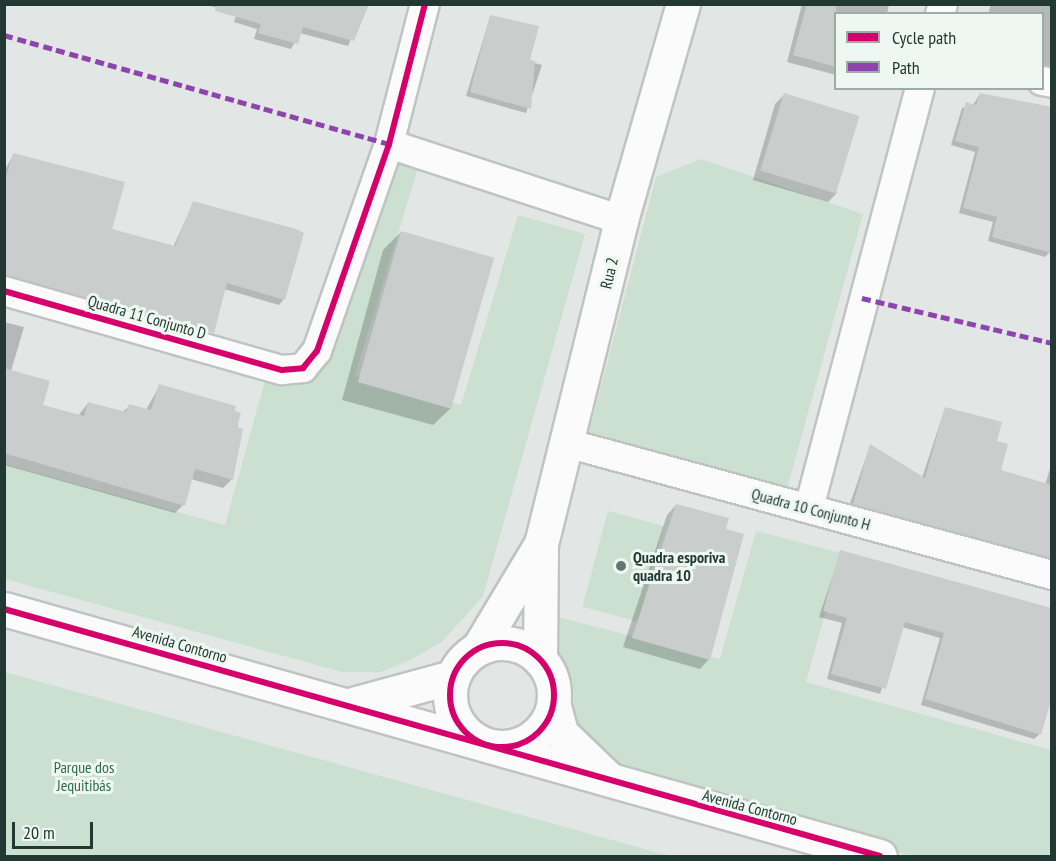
<!DOCTYPE html>
<html>
<head>
<meta charset="utf-8">
<style>
	body { margin:0 }
	#map { position:relative; width:1056px; height:861px; overflow:hidden; background:#e2e7e5; font-family:"PT Sans Narrow",sans-serif }
	div>[style] { position:absolute }
	[style*='--x'] { left:calc(var(--x)*1px); top:calc(var(--y)*1px); width:calc(var(--w)*1px); rotate:calc(var(--a)*1deg) }
	.green>* { inset:0; background:#cbe0d1; transform-origin:0 0 }
	.shadow>* { inset:0; background:#0003 }
	.building>* { inset:0; background:#c9cecc; transform-origin:0 0 }
	.roads { filter:drop-shadow(2px 0 #bfc4c2) drop-shadow(-2px 0 #bfc4c2) drop-shadow(0 2px #bfc4c2) drop-shadow(0 -2px #bfc4c2) }
	.minor>* { height:28px; margin:-14px; padding:0 14px; transform-origin:14px; border-radius:14px; background:#fbfbfb }
	.tertiary>* { height:33px; margin:-16.5px; padding:0 16.5px; transform-origin:16.5px; border-radius:16.5px; background:#fbfbfb }
	.secondary>* { height:33px; margin:-16.5px; padding:0 16.5px; transform-origin:16.5px; border-radius:16.5px; background:#fbfbfb }
	.secondary>.ring { margin:-16.5px; padding:0; box-sizing:content-box; background:none; border:33px solid #fbfbfb; border-radius:50% }
	.quiet>* { height:4.5px; margin-top:-2.25px; transform-origin:0; background:repeating-linear-gradient(90deg,#8e44ad 0 9px,transparent 0 13.5px) }
	.cycleway>* { height:6px; margin:-3px; padding:0 3px; transform-origin:3px; border-radius:3px; background:#d6006c }
	.cycleway>.ring { margin:-3px; padding:0; box-sizing:content-box; background:none; border:6px solid #d6006c; border-radius:50% }
	.dots>* { width:16px; height:16px; translate:-50% -50%; box-sizing:border-box; border:3px solid #eff7f3; border-radius:50% }
	span { translate:-50% -50%; white-space:nowrap; text-align:center; line-height:1.15; -webkit-text-stroke:6px #eff7f3; paint-order:stroke }
	.street-label { font-size:16px; color:#213932 }
	.poi-label { font-size:16px; color:#213932; font-weight:700 }
	.left { translate:0 -50%; text-align:left }
	.park-label { font-size:16px; color:#2d6e45 }
	.frame { position:absolute; inset:0; border:6px solid #213932; pointer-events:none }
	.legend { position:absolute; left:834px; top:12px; width:210px; height:78px; box-sizing:border-box; background:#eff7f3; border:2px solid #9daba6; margin:0; padding:8px 10px; list-style:none; font-size:18px; color:#213932 }
	.legend li { display:flex; align-items:center; gap:12px; height:30px }
	.legend b { width:30px; border:2px solid #9daba6 }
	.scale { position:absolute; left:12px; top:822px; width:81px; height:27px; box-sizing:border-box; border:3px solid #213932; border-top:0; padding-left:8px; font-size:18px; line-height:21px; white-space:nowrap; color:#213932; -webkit-text-stroke:4px #eff7f3; paint-order:stroke }
</style>
</head>
<body>
<div id="map">
	<div class="green">
		<i style="clip-path:polygon(389px 144px,422px 155px,355px 375px,461px 405px,518px 215px,585px 234px,483px 596px,442px 642px,410px 660px,381px 672px,342px 672px,5px 579px,4px 464px,225px 525px,266px 377px,303px 368px)"></i>
		<i style="clip-path:polygon(701px 159px,863px 214px,787px 489px,587px 440px,656px 177px)"></i>
		<i style="left:608px;top:511px;width:58px;height:99px;rotate:15deg"></i>
		<i style="clip-path:polygon(756px 531px,842px 553px,806px 682px,1051px 750px,1051px 856px,912px 856px,617px 779px,589px 755px,565px 710px,563px 685px,549px 663px,550px 615px,720px 659px)"></i>
		<i style="clip-path:polygon(5px 672px,670px 856px,5px 856px)"></i>
	</div>
	<div class="shadow">
		<i style="clip-path:polygon(203px 4px,365px 4px,348px 46px,300px 33px,291px 49px,254px 39px,257px 29px,234px 22px,237px 13px)"></i>
		<i style="clip-path:polygon(802px 4px,889px 4px,887px 14px,836px 14px,836px 75px,787px 62px)"></i>
		<i style="clip-path:polygon(991px 4px,1052px 4px,1052px 70px,1042px 68px,1042px 14px,988px 14px)"></i>
		<i style="clip-path:polygon(490px 17px,528px 61px,542px 65px,526px 113px,466px 96px)"></i>
		<i style="clip-path:polygon(980px 94px,1052px 108px,1050px 252px,1045px 257px,988px 241px,993px 222px,959px 213px,975px 152px,951px 145px,962px 108px,973px 105px)"></i>
		<i style="clip-path:polygon(784px 95px,837px 193px,828px 202px,753px 180px,775px 104px)"></i>
		<i style="clip-path:polygon(13px 155px,110px 230px,173px 247px,194px 202px,284px 299px,279px 305px,224px 289px,207px 338px,4px 283px,4px 172px)"></i>
		<i style="clip-path:polygon(401px 232px,492px 258px,451px 408px,433px 425px,342px 400px,383px 250px)"></i>
		<i style="clip-path:polygon(4px 322px,24px 327px,11px 371px,42px 406px,78px 416px,88px 403px,122px 413px,130px 405px,146px 410px,160px 385px,239px 414px,232px 479px,223px 488px,191px 479px,183px 505px,175px 513px,4px 465px)"></i>
		<i style="clip-path:polygon(945px 408px,995px 442px,999px 471px,1045px 485px,1052px 462px,1052px 565px,848px 509px,870px 446px,922px 478px)"></i>
		<i style="clip-path:polygon(676px 505px,709px 659px,700px 669px,623px 647px,667px 515px)"></i>
		<i style="clip-path:polygon(841px 551px,1052px 609px,1040px 734px,1034px 739px,921px 705px,940px 638px,902px 627px,880px 694px,827px 679px,842px 623px,819px 617px)"></i>
	</div>
	<div class="building">
		<i style="clip-path:polygon(216px 4px,369px 4px,354px 41px,303px 27px,298px 44px,258px 33px,261px 24px,215px 11px)"></i>
		<i style="clip-path:polygon(807px 4px,836px 4px,836px 67px,793px 55px)"></i>
		<i style="clip-path:polygon(490px 15px,539px 26px,530px 60px,535px 61px,531px 109px,470px 92px)"></i>
		<i style="left:784px;top:93px;width:79px;height:81px;rotate:17deg"></i>
		<i style="clip-path:polygon(980px 93px,1052px 107px,1052px 253px,992px 237px,997px 217px,963px 208px,979px 147px,955px 141px,966px 102px,976px 105px)"></i>
		<i style="clip-path:polygon(13px 153px,125px 182px,112px 229px,175px 246px,193px 201px,296px 229px,304px 233px,285px 300px,227px 283px,214px 333px,4px 275px,4px 183px)"></i>
		<i style="left:401px;top:231px;width:97px;height:157px;rotate:16deg"></i>
		<i style="clip-path:polygon(4px 368px,50px 381px,43px 405px,84px 416px,88px 402px,126px 412px,129px 404px,151px 410px,159px 384px,236px 406px,235px 411px,241px 413px,237px 427px,243px 429px,233px 480px,195px 469px,185px 506px,4px 453px)"></i>
		<i style="clip-path:polygon(945px 407px,1002px 422px,997px 441px,1008px 444px,1001px 470px,1052px 485px,1052px 558px,853px 504px,870px 444px,925px 478px)"></i>
		<i style="clip-path:polygon(676px 504px,729px 518px,726px 529px,744px 534px,710px 660px,632px 638px)"></i>
		<i style="clip-path:polygon(840px 550px,1052px 608px,1052px 697px,1041px 735px,925px 699px,944px 633px,905px 622px,886px 689px,831px 674px,847px 618px,823px 611px)"></i>
	</div>
	<div class="roads">
		<div class="minor">
			<i style="--x:940;--y:14;--w:10;--a:-73"></i>
			<i style="--x:1042;--y:81;--w:10;--a:11"></i>
			<i style="--x:389;--y:144;--w:244;--a:18.1"></i>
			<i style="--x:4;--y:291;--w:289;--a:15.9"></i>
			<i style="--x:282;--y:370;--w:21;--a:-5"></i>
			<i style="--x:303;--y:368;--w:22;--a:-51"></i>
			<i style="--x:317;--y:351;--w:219;--a:-70.8"></i>
			<i style="--x:389;--y:144;--w:145;--a:-75.6"></i>
			<i style="--x:570;--y:444;--w:499;--a:15.2"></i>
			<i style="--x:809;--y:508;--w:434;--a:-75.2"></i>
		</div>
		<div class="tertiary">
			<i style="--x:479;--y:647;--w:120;--a:-59"></i>
			<i style="--x:541;--y:544;--w:334;--a:-76.1"></i>
			<i style="--x:621;--y:220;--w:225;--a:-74"></i>
			<i style="--x:540;--y:659;--w:115;--a:-89.5"></i>
		</div>
		<div class="secondary">
			<i style="--x:4;--y:609;--w:910;--a:15.75"></i>
			<i class="ring" style="left:450px;top:643px;width:71px;height:71px"></i>
			<i style="--x:353;--y:704;--w:103;--a:-15.3"></i>
			<i style="--x:554;--y:706;--w:28;--a:75"></i>
			<i style="--x:561;--y:733;--w:66;--a:43.8"></i>
		</div>
	</div>
	<div class="quiet">
		<i style="--x:4;--y:35;--w:400;--a:15.8"></i>
		<i style="--x:862;--y:298;--w:195;--a:13.3"></i>
	</div>
	<div class="cycleway">
		<i style="--x:4;--y:291;--w:289;--a:15.9"></i>
		<i style="--x:282;--y:370;--w:21;--a:-5"></i>
		<i style="--x:303;--y:368;--w:22;--a:-51"></i>
		<i style="--x:317;--y:351;--w:219;--a:-70.8"></i>
		<i style="--x:389;--y:144;--w:145;--a:-75.6"></i>
		<i style="--x:4;--y:609;--w:910;--a:15.75"></i>
		<i class="ring" style="left:450px;top:643px;width:98px;height:98px"></i>
	</div>
	<div class="dots">
		<i style="left:621px;top:566px;background:#657671"></i>
	</div>
	<div class="street-label">
		<span style="left:609px;top:273px;rotate:-77deg">Rua 2</span>
		<span style="left:147px;top:317px;rotate:16deg">Quadra 11 Conjunto D</span>
		<span style="left:811px;top:509px;rotate:15deg">Quadra 10 Conjunto H</span>
		<span style="left:180px;top:644px;rotate:16deg">Avenida Contorno</span>
		<span style="left:750px;top:807px;rotate:15deg">Avenida Contorno</span>
	</div>
	<div class="poi-label">
		<span class="left" style="left:633px;top:566px">Quadra esporiva<br>quadra 10</span>
	</div>
	<div class="park-label">
		<span style="left:84px;top:776px">Parque dos<br>Jequitibás</span>
	</div>
	<div class="frame"></div>
	<ul class="legend">
	<li><b style="height:8px;background:#d6006c"></b>Cycle path</li>
	<li><b style="height:8px;background:#8e44ad"></b>Path</li>
	</ul>
	<div class="scale">20 m</div>
</div>
</body>
</html>
